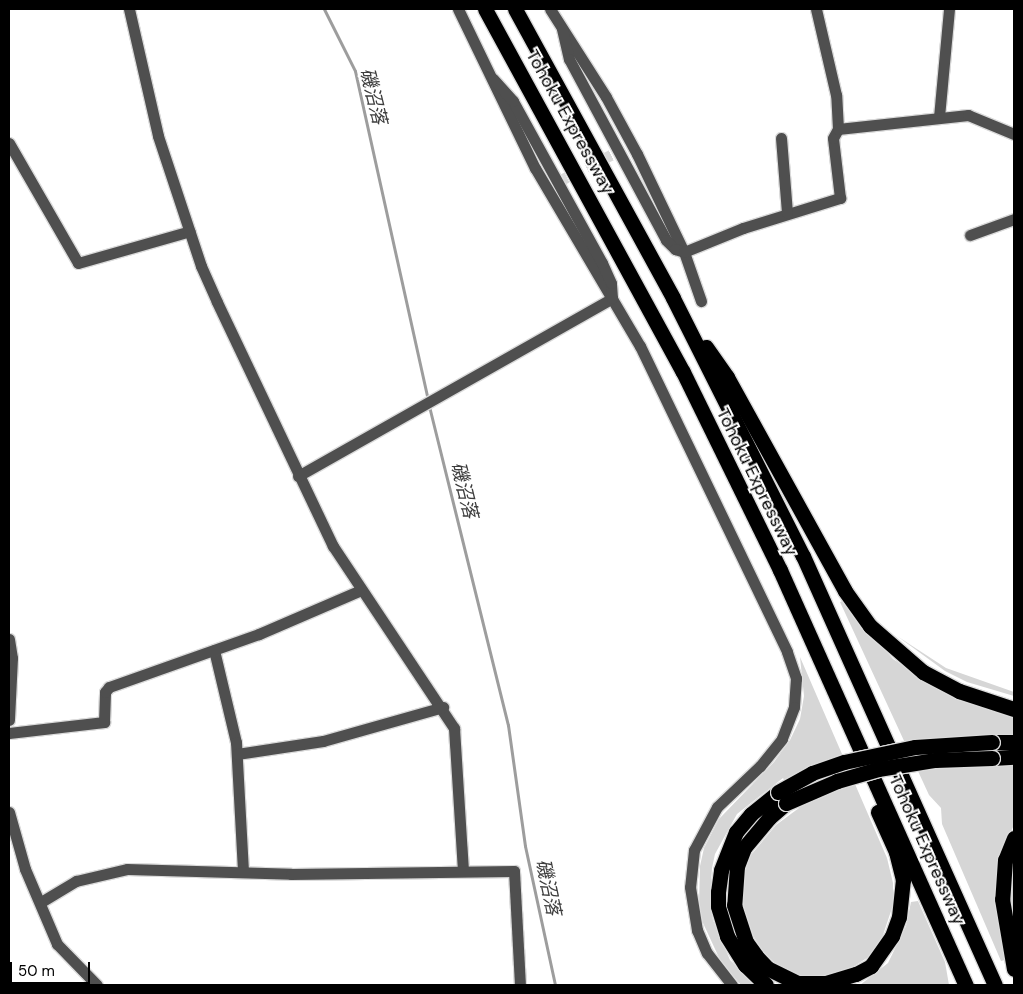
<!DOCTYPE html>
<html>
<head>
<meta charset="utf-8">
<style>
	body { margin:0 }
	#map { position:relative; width:1023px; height:994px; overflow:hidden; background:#fff; font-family:"DM Sans","Noto Sans JP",sans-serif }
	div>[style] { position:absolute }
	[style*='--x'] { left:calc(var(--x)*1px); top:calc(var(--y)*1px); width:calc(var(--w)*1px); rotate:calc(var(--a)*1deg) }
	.green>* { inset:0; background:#d6d6d6 }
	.stream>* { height:3px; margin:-1.5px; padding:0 1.5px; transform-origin:1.5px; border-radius:1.5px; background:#9d9d9d }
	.minor-tunnel>* { height:11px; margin-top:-5.5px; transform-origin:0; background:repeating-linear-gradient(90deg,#d9d9d9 0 11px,transparent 0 16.5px) }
	.roads { filter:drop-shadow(1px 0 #dbdbdb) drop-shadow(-1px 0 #dbdbdb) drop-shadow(0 1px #dbdbdb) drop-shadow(0 -1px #dbdbdb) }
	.minor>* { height:11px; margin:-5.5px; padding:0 5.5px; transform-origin:5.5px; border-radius:5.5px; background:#4f4f4f }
	.highway>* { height:15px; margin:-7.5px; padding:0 7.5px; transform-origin:7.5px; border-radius:7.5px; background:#000 }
	.bridges { filter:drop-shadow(1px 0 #dbdbdb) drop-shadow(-1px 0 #dbdbdb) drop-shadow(0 1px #dbdbdb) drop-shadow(0 -1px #dbdbdb) }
	.highway-bridge>* { height:15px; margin:-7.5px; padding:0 7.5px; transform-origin:7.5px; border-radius:7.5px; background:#000 }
	span { translate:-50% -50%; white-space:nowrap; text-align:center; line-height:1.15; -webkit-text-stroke:4px #fff; paint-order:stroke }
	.street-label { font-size:18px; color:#000 }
	.water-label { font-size:19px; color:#3e3e3e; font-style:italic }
	.frame { position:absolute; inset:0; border:10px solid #000; pointer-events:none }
	.scale { position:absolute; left:10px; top:962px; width:80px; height:22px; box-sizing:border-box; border:2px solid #000; border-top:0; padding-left:6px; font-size:15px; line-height:18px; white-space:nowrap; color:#000; -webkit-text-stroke:4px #fff; paint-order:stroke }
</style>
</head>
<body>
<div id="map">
	<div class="green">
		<i style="clip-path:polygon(843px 601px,893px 659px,930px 683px,1014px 716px,1014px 735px,981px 735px,982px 764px,1014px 764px,1014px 825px,1004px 846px,997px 913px,1005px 960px,1001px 961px,942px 824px,941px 808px,929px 795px,840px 602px)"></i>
		<i style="clip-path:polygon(897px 636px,946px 668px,1014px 692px,1014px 696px,967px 682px,945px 671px)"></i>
		<i style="clip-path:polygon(800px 657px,887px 858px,893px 883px,893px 905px,880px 944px,870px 956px,839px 976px,801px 976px,776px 964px,762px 951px,746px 923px,742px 890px,745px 866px,751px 855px,776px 825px,799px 808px,783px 778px,737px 814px,715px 854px,712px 868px,710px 899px,713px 920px,730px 960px,756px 985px,741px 985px,721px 962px,703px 923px,699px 904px,700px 866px,704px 848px,719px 819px,774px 762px,790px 740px,800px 719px,804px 696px)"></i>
		<i style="clip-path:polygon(1014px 855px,1014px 933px,1009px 889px)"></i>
		<i style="clip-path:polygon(918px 901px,945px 962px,949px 985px,860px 985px,888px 963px,906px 926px,911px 902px)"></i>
	</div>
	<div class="stream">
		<i style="--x:324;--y:9;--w:69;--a:63.4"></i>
		<i style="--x:355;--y:71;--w:337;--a:77.5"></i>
		<i style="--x:429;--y:406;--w:329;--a:76.1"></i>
		<i style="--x:508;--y:725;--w:122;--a:82"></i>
		<i style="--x:525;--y:846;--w:142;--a:77.8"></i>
	</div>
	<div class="minor-tunnel">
		<i style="--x:557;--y:182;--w:69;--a:-26.6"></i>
	</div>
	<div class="roads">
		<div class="minor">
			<i style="--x:129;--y:9;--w:130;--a:77.1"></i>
			<i style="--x:158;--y:136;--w:137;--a:71.7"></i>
			<i style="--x:201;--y:266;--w:39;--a:66"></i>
			<i style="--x:217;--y:302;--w:270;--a:64.6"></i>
			<i style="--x:333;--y:546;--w:219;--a:56.4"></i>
			<i style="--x:454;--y:728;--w:142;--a:86.4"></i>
			<i style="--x:458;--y:9;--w:177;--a:64.2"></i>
			<i style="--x:535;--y:168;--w:207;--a:59.5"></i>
			<i style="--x:640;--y:346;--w:339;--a:64.3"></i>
			<i style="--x:787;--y:652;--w:28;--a:71"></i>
			<i style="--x:796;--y:678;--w:29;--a:94"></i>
			<i style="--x:794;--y:707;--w:34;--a:111"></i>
			<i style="--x:782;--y:739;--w:35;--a:129"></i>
			<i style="--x:760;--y:766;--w:59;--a:136.4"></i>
			<i style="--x:717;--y:807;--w:49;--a:118.1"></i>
			<i style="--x:694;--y:850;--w:37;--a:96"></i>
			<i style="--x:690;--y:887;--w:44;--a:80.8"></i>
			<i style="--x:697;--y:930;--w:25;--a:67"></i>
			<i style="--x:707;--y:953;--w:41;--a:52"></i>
			<i style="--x:550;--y:9;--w:104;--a:57.5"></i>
			<i style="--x:606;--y:97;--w:65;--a:61.5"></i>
			<i style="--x:637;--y:154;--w:109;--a:64.4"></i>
			<i style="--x:684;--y:252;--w:52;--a:70.9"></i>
			<i style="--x:562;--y:29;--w:31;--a:77"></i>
			<i style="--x:569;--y:59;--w:205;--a:61.8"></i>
			<i style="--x:666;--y:240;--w:13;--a:45"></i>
			<i style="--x:675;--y:249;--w:9;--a:18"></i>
			<i style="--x:684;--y:252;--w:64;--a:-22.1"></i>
			<i style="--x:743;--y:228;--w:102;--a:-17.2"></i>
			<i style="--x:840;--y:198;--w:60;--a:-96.7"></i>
			<i style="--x:833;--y:138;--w:10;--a:-61"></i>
			<i style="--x:838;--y:129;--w:34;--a:-93"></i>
			<i style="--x:836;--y:95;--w:88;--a:-103.1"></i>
			<i style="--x:939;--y:117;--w:108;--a:-84.7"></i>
			<i style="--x:838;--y:129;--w:131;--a:-6.1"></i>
			<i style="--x:968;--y:115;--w:50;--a:22.4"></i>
			<i style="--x:781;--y:138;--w:75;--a:85.4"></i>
			<i style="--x:9;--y:143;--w:138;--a:60.1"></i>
			<i style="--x:78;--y:263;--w:116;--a:-15.9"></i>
			<i style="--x:970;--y:235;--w:47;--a:-20"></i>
			<i style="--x:298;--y:476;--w:361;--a:-29.5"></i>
			<i style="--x:612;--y:298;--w:15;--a:-94"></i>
			<i style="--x:611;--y:283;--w:22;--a:-114"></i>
			<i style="--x:602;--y:263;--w:185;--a:-118.8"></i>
			<i style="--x:513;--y:101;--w:30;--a:-132"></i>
			<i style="--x:9;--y:639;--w:19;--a:81"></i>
			<i style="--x:12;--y:658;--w:62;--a:92.8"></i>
			<i style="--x:214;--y:650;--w:95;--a:76.6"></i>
			<i style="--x:236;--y:742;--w:128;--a:86.9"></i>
			<i style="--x:9;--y:733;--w:96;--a:-6.6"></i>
			<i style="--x:104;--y:722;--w:30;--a:-88"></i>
			<i style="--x:105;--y:692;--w:6;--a:-51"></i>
			<i style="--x:109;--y:687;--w:159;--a:-19.5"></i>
			<i style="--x:259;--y:634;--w:111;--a:-23.3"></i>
			<i style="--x:237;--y:754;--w:87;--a:-8.6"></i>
			<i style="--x:323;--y:741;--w:125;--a:-15.8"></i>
			<i style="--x:9;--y:812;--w:59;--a:74.3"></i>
			<i style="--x:25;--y:869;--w:82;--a:66.9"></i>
			<i style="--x:57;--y:944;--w:57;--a:45.7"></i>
			<i style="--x:41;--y:902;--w:41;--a:-31"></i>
			<i style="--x:76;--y:881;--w:52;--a:-13.2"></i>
			<i style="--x:127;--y:869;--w:164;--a:1.7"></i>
			<i style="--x:291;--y:874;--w:223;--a:-0.8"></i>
			<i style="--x:514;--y:871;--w:114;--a:87"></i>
		</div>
		<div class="highway">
			<i style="--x:485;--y:9;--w:413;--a:61.4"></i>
			<i style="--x:683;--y:372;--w:220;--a:63.9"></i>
			<i style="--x:780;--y:570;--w:455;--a:65.9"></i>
			<i style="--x:515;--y:9;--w:329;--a:61.3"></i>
			<i style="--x:673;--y:298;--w:289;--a:63.3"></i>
			<i style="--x:803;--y:556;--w:470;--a:65.9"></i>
			<i style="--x:706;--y:347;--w:37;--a:55"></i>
			<i style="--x:727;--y:377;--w:244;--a:61.1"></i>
			<i style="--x:845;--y:591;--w:43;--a:54.5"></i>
			<i style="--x:870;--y:626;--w:70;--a:41"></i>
			<i style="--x:923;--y:672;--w:41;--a:27.8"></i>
			<i style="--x:959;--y:691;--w:58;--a:18.1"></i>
			<i style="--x:992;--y:742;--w:22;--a:0"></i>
			<i style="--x:992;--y:758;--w:22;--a:-3"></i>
			<i style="--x:786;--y:803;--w:23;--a:139"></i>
			<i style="--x:769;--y:818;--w:39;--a:130"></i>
			<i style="--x:744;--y:848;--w:19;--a:111"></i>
			<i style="--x:737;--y:866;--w:39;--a:94"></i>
			<i style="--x:734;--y:905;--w:39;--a:72"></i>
			<i style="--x:746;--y:942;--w:17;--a:54"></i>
			<i style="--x:756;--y:956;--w:16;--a:47"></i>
			<i style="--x:767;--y:968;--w:34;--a:26"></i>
			<i style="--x:798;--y:983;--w:28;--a:0"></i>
			<i style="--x:826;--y:983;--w:31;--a:-17"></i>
			<i style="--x:856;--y:974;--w:17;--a:-28"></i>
			<i style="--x:871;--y:966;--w:37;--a:-55"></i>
			<i style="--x:892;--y:936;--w:20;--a:-70"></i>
			<i style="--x:899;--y:917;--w:37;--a:-84"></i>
			<i style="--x:903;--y:880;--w:29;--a:-104"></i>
			<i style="--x:896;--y:852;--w:44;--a:-114.2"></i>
			<i style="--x:1014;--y:838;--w:24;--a:112"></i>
			<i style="--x:1005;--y:860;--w:39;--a:94"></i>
			<i style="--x:1002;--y:899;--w:71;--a:80.3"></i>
			<i style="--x:766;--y:985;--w:29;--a:-136"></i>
			<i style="--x:745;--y:965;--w:34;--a:-122"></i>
			<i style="--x:727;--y:936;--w:31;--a:-107"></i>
			<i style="--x:718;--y:906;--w:14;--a:-90"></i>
			<i style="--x:718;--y:892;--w:22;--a:-82"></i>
			<i style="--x:721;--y:870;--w:41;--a:-68.5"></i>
			<i style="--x:736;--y:832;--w:23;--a:-50"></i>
			<i style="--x:751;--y:814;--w:35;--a:-39"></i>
		</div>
	</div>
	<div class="bridges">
		<div class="highway-bridge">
			<i style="--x:778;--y:792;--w:39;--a:-29"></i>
			<i style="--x:812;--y:773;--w:34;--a:-19"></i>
			<i style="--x:844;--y:762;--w:73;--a:-11.9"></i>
			<i style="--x:915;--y:747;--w:77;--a:-3.7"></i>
			<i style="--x:786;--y:803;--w:56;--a:-23.3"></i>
			<i style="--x:837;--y:781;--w:43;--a:-16.3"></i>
			<i style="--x:878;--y:769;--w:58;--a:-9"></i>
			<i style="--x:935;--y:760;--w:57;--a:-2"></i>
		</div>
	</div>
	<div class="street-label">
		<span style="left:570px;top:122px;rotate:61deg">Tohoku Expressway</span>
		<span style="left:757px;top:482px;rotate:64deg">Tohoku Expressway</span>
		<span style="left:927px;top:850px;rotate:66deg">Tohoku Expressway</span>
	</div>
	<div class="water-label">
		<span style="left:373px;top:96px;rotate:76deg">磯沼落</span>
		<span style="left:464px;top:490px;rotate:76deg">磯沼落</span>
		<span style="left:548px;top:887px;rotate:78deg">磯沼落</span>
	</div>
	<div class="frame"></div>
	<div class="scale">50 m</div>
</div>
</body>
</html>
